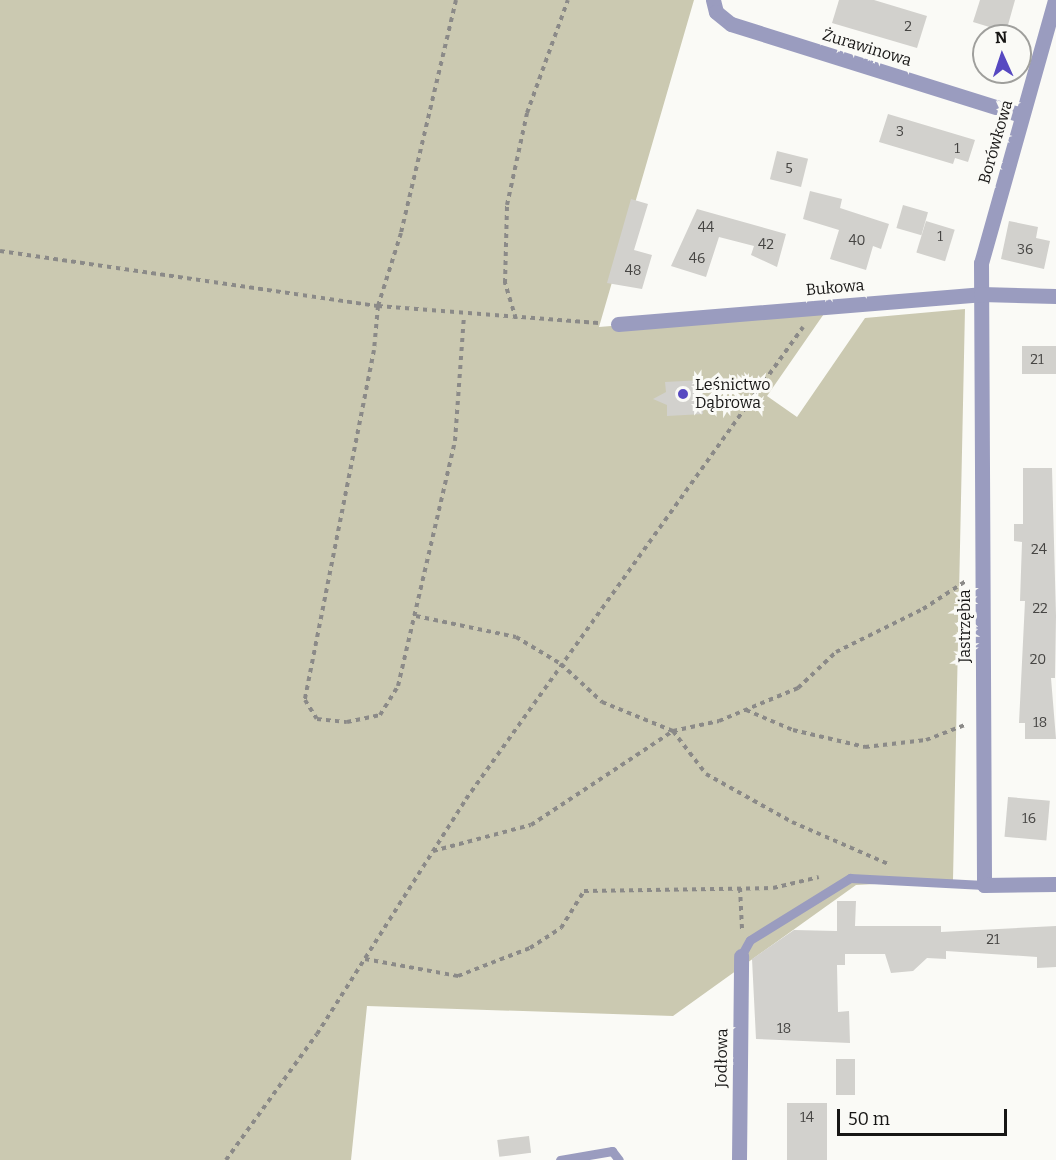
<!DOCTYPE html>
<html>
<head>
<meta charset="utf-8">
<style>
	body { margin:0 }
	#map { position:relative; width:1056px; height:1160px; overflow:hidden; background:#fafaf6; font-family:Bitter,serif }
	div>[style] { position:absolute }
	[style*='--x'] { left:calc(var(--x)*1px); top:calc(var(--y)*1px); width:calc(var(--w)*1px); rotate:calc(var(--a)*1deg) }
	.green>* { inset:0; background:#cbc9b1 }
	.building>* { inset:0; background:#d2d1cd; transform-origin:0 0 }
	.path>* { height:4px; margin-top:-2px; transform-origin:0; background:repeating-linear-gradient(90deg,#8b8a88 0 4.5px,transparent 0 9px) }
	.lane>* { height:9px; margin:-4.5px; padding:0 4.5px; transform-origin:4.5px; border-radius:4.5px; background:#9a9cbf }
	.street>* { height:15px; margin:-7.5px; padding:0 7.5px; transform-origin:7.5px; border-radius:7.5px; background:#9a9cbf }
	.dots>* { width:16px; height:16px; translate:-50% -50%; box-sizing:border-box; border:3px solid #fafaf6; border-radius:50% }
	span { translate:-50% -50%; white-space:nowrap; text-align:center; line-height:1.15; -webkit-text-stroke:6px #fafaf6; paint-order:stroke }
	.number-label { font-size:14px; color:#464543 }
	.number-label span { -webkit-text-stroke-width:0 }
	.street-label { font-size:16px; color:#171615 }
	.poi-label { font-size:16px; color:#171615 }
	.left { translate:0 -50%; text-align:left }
	.north { position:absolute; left:972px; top:24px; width:60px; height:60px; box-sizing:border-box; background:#fafaf6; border:2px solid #9f9f9c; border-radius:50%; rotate:357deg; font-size:16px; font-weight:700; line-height:24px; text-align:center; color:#171615 }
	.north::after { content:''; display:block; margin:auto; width:21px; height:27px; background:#5749c1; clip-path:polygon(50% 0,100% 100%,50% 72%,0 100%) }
	.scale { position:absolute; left:837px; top:1109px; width:170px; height:27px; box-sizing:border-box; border:3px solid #171615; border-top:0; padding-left:8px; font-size:18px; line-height:21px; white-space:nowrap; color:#171615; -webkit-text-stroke:4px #fafaf6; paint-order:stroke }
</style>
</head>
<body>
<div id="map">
	<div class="green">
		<i style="clip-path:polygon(0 0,694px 0,599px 327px,828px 308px,767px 396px,797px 417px,865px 318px,965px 309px,953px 880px,856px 885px,673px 1016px,367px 1006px,351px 1160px,0 1160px)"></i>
	</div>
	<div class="building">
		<i style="clip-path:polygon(839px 0,874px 0,927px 16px,917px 48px,832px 23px)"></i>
		<i style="clip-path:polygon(980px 0,1015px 0,1006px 32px,973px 22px)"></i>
		<i style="clip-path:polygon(888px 114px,975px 140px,968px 162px,955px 158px,953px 164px,879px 142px)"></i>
		<i style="left:777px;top:151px;width:32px;height:29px;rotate:14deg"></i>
		<i style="clip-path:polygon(810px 191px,842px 199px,840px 208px,889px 224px,881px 249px,873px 246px,866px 270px,830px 259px,839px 230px,803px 219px)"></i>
		<i style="clip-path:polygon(631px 199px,648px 204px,634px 250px,652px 255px,642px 289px,607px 283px)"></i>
		<i style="left:903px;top:205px;width:26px;height:24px;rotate:16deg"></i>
		<i style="clip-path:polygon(697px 209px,786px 234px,777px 267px,751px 255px,754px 246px,719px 237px,706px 277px,671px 266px)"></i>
		<i style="left:926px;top:221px;width:30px;height:33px;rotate:17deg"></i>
		<i style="clip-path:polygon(1009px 221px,1038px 227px,1036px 238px,1050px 241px,1044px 269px,1001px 259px)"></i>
		<i style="left:1022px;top:346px;width:34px;height:28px"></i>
		<i style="clip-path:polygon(702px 380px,703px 414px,667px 416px,667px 405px,653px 399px,666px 392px,665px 382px)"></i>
		<i style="clip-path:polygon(1023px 468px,1052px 468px,1056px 616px,1055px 678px,1051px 678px,1056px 739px,1025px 739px,1025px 723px,1019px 723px,1025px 601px,1020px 601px,1022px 542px,1014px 541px,1014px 524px,1023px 524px)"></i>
		<i style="left:1008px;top:797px;width:42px;height:40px;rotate:5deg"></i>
		<i style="clip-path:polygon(837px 901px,856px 901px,855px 926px,941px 926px,941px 932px,1056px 926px,1056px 967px,1037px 968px,1037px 957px,946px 951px,946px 959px,927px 958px,913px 971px,891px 973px,885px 954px,845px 954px,845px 965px,837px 965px,838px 1012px,849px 1011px,850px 1043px,756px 1039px,752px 959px,794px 930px,837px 931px)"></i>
		<i style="left:836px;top:1059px;width:19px;height:36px"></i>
		<i style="left:787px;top:1103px;width:40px;height:57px"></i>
		<i style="left:529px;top:1136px;width:17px;height:32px;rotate:83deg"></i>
	</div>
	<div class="path">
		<i style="--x:456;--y:0;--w:239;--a:103.3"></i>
		<i style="--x:401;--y:233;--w:77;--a:107.5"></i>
		<i style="--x:378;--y:306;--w:44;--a:95.2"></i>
		<i style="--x:374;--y:350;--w:357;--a:101.2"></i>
		<i style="--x:305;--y:700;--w:22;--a:58"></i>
		<i style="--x:317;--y:719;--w:30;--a:6"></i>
		<i style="--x:347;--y:722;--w:34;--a:-12"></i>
		<i style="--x:380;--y:715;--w:34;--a:-58"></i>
		<i style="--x:398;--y:686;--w:252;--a:-76.9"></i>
		<i style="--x:455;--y:441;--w:126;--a:-85.9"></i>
		<i style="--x:0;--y:251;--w:382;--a:8.3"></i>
		<i style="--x:378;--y:306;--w:224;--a:4.4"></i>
		<i style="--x:516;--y:319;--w:38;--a:-107"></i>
		<i style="--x:505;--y:283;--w:78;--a:-88.5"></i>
		<i style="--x:507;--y:205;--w:94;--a:-77.7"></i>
		<i style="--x:527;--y:113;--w:120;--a:-70.1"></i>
		<i style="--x:416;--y:616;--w:102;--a:11.9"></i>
		<i style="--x:516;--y:637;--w:52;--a:31"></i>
		<i style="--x:561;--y:664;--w:56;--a:42.8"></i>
		<i style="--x:602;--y:702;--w:77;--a:22.2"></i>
		<i style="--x:673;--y:731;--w:47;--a:-12.3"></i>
		<i style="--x:719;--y:721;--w:86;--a:-22.7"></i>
		<i style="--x:798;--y:688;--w:52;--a:-43.5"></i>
		<i style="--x:836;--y:652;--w:97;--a:-26.3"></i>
		<i style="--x:923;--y:609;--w:51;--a:-33.1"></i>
		<i style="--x:746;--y:710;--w:51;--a:23.1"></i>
		<i style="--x:793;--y:730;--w:74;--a:13.3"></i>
		<i style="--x:865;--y:747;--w:61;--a:-6.5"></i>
		<i style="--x:926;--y:740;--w:44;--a:-21.3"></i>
		<i style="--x:433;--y:851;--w:101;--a:-14.9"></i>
		<i style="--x:531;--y:825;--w:170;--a:-33.5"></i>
		<i style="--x:673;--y:731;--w:54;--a:52.5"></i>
		<i style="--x:706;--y:774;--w:98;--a:29.2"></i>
		<i style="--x:792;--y:822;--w:105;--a:23.6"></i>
		<i style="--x:740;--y:888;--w:41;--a:87.2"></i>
		<i style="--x:365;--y:959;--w:95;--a:10.4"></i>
		<i style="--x:458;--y:976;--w:77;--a:-21.3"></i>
		<i style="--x:530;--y:948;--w:37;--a:-33"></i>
		<i style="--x:561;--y:928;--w:44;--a:-58.1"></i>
		<i style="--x:584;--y:891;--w:189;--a:-0.9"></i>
		<i style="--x:773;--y:888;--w:47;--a:-13.4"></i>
		<i style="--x:226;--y:1160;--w:155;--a:-54.2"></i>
		<i style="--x:317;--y:1034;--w:278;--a:-57.6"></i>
		<i style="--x:466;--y:799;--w:580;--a:-54.47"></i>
	</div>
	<div class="lane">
		<i style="--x:741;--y:956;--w:18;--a:-61"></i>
		<i style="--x:750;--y:940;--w:118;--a:-31.8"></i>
		<i style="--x:850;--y:878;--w:134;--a:3"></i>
		<i style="--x:560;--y:1160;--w:53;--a:-9.8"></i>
		<i style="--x:612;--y:1151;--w:11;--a:52"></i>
	</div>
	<div class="street">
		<i style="--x:713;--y:0;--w:12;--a:76"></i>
		<i style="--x:716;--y:12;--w:19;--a:39"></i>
		<i style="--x:731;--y:24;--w:305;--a:17.4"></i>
		<i style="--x:1055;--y:0;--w:273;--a:105.7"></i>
		<i style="--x:981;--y:263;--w:622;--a:89.72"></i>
		<i style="--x:984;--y:885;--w:72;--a:-0.8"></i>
		<i style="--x:618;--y:324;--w:364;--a:-4.7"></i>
		<i style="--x:981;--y:294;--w:75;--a:1.5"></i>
		<i style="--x:739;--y:1160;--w:204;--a:-89.4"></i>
	</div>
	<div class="dots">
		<i style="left:683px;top:394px;background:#5749c1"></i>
	</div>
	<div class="number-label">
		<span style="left:908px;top:27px">2</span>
		<span style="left:900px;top:132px">3</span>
		<span style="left:957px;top:149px">1</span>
		<span style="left:789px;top:169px">5</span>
		<span style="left:706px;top:228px">44</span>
		<span style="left:940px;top:237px">1</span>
		<span style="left:857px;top:241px">40</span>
		<span style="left:766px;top:245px">42</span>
		<span style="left:1025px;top:250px">36</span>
		<span style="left:697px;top:259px">46</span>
		<span style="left:633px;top:271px">48</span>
		<span style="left:1037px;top:360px">21</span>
		<span style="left:1039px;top:550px">24</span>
		<span style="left:1040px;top:609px">22</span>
		<span style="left:1038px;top:660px">20</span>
		<span style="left:1040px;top:723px">18</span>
		<span style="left:1029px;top:819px">16</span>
		<span style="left:993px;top:940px">21</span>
		<span style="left:784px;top:1029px">18</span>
		<span style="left:807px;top:1118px">14</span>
	</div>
	<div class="street-label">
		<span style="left:867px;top:48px;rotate:17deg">Żurawinowa</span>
		<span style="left:996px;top:142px;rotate:-74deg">Borówkowa</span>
		<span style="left:835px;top:288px;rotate:-5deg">Bukowa</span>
		<span style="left:965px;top:626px;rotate:-90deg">Jastrzębia</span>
		<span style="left:722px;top:1058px;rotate:-89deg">Jodłowa</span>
	</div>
	<div class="poi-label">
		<span class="left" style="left:695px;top:394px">Leśnictwo<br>Dąbrowa</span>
	</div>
	<div class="north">N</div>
	<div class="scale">50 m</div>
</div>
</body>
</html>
